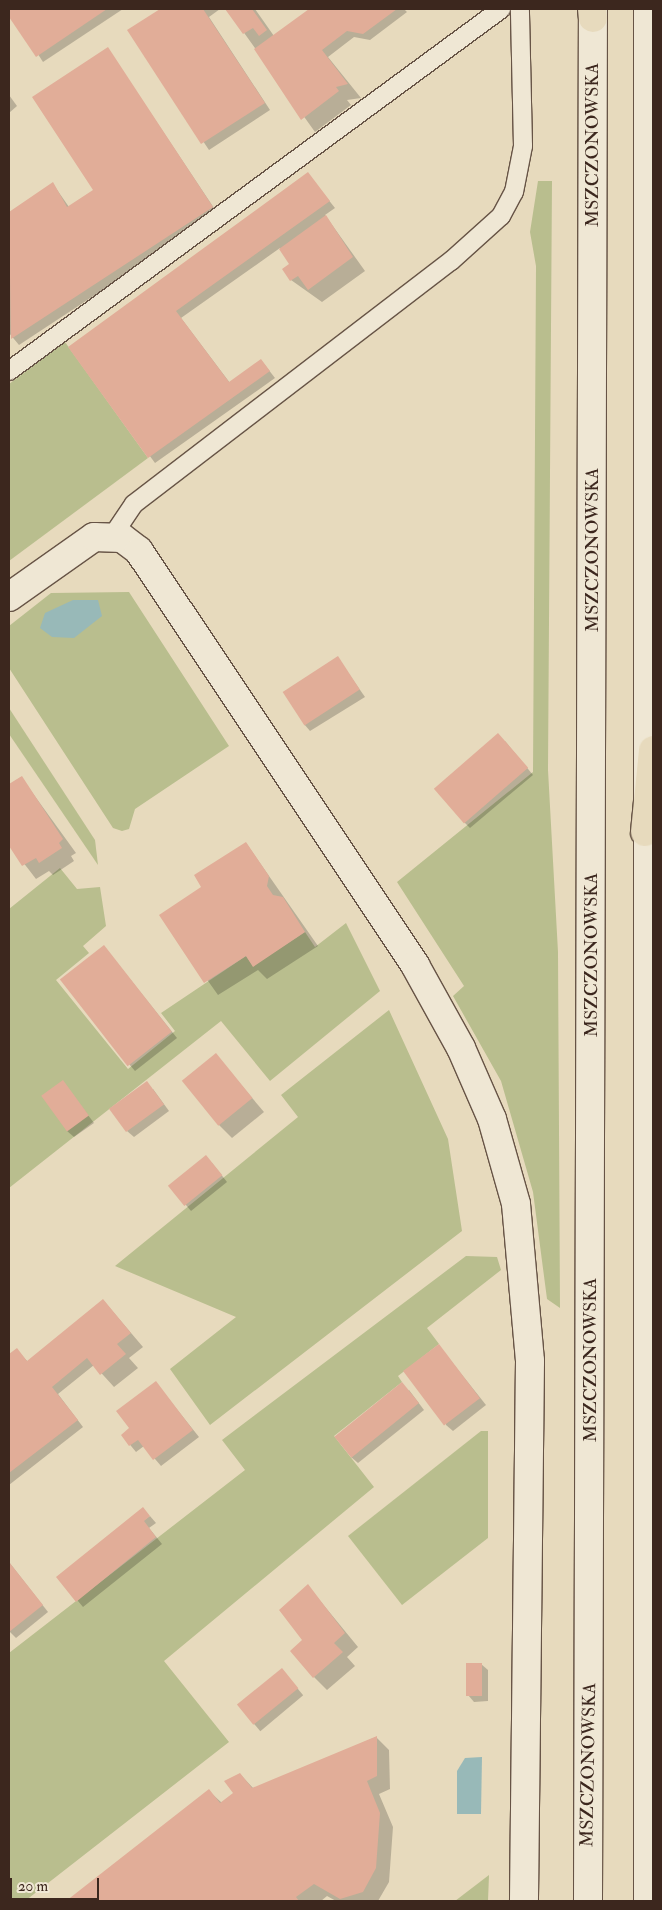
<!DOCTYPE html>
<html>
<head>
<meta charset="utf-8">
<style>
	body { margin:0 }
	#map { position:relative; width:662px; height:1910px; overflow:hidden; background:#e7dabd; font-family:"IM FELL Double Pica",serif }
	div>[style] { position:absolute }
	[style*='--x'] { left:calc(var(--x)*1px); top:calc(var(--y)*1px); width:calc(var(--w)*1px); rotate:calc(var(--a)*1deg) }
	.green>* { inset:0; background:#b9be8e }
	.water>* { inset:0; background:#98b9b8 }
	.shadow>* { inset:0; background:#0003; transform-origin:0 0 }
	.building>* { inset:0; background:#e1ad98; transform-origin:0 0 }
	.roads { filter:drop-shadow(1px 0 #675446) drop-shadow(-1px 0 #675446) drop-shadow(0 1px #675446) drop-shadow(0 -1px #675446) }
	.lane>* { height:18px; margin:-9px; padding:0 9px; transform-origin:9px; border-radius:9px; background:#efe7d4 }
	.secondary>* { height:28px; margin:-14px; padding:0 14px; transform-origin:14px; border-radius:14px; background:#efe7d4 }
	.primary>* { height:28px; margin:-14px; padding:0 14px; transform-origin:14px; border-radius:14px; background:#e7dabd }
	.highway>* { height:28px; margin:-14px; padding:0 14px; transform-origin:14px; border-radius:14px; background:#e7dabd }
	span { translate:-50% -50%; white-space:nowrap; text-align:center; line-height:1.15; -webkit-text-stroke:4px #efe7d4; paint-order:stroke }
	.street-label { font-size:18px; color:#3c271e }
	.frame { position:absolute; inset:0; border:10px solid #3c271e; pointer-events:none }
	.scale { position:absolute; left:10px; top:1878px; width:89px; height:22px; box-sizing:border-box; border:2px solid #3c271e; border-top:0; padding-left:6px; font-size:15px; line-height:18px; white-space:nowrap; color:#3c271e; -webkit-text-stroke:4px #efe7d4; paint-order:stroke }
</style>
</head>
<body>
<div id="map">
	<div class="green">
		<i style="clip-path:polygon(538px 181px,552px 181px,548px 770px,558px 952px,560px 1308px,547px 1299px,533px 1192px,501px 1081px,453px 996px,464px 986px,397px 882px,533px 772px,536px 266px,530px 232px)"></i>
		<i style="clip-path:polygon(65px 342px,148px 458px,9px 561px,9px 384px)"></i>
		<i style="clip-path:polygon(129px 592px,229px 746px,135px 809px,129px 829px,122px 831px,113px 828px,9px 668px,9px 626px,51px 593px)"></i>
		<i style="clip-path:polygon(9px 708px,95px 840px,98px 865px,9px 734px)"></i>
		<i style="clip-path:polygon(60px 868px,77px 889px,100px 887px,106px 926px,83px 946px,89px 953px,56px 980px,128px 1069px,175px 1031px,161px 1013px,246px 956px,253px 966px,305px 932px,315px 947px,346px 923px,380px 991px,270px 1081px,221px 1021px,9px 1188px,9px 909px)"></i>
		<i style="clip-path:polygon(389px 1010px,448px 1139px,462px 1231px,210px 1425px,170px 1369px,236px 1317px,115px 1266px,298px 1117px,281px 1095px)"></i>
		<i style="clip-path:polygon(466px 1256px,497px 1257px,501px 1270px,427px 1328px,439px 1344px,398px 1376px,402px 1382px,334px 1436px,374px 1487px,164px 1661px,229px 1742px,25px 1901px,9px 1901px,9px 1653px,245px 1470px,222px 1440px)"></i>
		<i style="clip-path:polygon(481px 1431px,488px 1431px,488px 1538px,402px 1605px,348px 1536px)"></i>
		<i style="clip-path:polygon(489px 1875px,488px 1901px,455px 1901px)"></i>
	</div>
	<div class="water">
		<i style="clip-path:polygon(73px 600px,98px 600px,102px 616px,74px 638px,52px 637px,40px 628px,45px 613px)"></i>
		<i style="clip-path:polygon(482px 1757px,481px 1814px,457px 1814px,457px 1771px,465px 1758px)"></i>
	</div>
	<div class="shadow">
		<i style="clip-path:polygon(9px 9px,123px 9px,43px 62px)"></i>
		<i style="clip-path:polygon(163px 9px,220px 9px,209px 17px,270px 110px,209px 150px,129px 31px)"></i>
		<i style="clip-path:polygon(227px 9px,255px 9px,274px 36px,311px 9px,404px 9px,407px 12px,370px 40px,354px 37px,328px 57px,361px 98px,347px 100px,351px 105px,315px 132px)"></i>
		<i style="clip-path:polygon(108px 49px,218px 214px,19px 345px,9px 333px,9px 213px,53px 184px,69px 207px,95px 190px)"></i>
		<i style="clip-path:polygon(9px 95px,17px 106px,9px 113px)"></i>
		<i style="clip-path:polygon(308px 174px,335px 208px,325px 215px,365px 271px,322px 302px,291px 280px,284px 269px,291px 264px,280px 248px,181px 318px,230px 383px,261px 360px,275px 378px,155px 463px,70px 348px)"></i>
		<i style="clip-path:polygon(337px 657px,365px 697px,310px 731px,304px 724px)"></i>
		<i style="clip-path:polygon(505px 741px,533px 775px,470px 828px,464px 822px)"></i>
		<i style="clip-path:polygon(21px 777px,76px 853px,71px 856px,74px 861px,53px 875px,49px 871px,36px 879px,9px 844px,9px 785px)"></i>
		<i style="clip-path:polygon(246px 843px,318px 946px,267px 979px,258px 970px,218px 995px,161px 915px,203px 887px)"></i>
		<i style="clip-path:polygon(110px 954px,177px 1038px,135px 1071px,129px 1064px)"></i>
		<i style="clip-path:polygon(216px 1055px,264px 1112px,232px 1138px,219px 1125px)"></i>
		<i style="clip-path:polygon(63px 1082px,94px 1123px,74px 1137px,67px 1131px)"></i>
		<i style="clip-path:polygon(153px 1089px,169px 1111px,134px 1137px,127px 1131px)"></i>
		<i style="clip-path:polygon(212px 1163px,227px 1182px,191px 1211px,170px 1186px)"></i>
		<i style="clip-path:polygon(103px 1300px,143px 1347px,129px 1358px,138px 1368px,114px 1387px,94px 1365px,58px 1394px,83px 1427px,9px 1485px,9px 1356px,17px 1350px,28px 1362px)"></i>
		<i style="clip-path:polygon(439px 1346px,486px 1405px,453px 1431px,446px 1425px)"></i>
		<i style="clip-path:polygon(156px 1383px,199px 1437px,161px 1466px,144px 1446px,136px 1452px,122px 1435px,131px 1429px)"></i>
		<i style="clip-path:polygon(409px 1390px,424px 1410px,358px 1463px,351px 1457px)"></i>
		<i style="clip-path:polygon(150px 1516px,156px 1523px,149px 1528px,162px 1544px,83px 1607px,58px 1577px)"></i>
		<i style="clip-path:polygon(9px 1562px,48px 1612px,16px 1638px,9px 1631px)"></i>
		<i style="clip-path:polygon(308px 1586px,358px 1647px,347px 1657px,355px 1666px,327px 1690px,314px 1677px,303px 1641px)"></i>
		<i style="clip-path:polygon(481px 1664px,488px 1670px,488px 1701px,474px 1702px,468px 1695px)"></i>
		<i style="left:282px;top:1670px;width:33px;height:56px;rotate:50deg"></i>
		<i style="clip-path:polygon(376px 1737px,389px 1750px,390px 1789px,379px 1794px,393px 1827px,389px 1882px,378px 1901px,336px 1901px,327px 1896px,321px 1901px,68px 1901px,209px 1791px,222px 1803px,235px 1793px,240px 1774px,254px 1789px)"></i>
	</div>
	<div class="building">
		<i style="clip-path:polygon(9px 9px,107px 9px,36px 57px,9px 17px)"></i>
		<i style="clip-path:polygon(160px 9px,203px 9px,265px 103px,201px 144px,127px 30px)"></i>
		<i style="clip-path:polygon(225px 9px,252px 9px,267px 30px,259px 36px,253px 28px,243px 34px)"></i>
		<i style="clip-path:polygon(309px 9px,397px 9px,363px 34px,347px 31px,322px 50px,348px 84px,336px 87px,339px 91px,301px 120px,254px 49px)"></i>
		<i style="clip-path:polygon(108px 47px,213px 207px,11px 339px,9px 212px,53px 182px,67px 207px,93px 190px,32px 97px)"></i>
		<i style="clip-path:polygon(308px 172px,330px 201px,176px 311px,229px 382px,261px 359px,270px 371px,148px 458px,68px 347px)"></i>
		<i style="clip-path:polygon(326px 215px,353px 257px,308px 290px,298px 276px,290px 281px,282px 269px,289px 264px,279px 249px)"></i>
		<i style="left:338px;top:656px;width:40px;height:66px;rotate:57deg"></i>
		<i style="left:498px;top:733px;width:46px;height:85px;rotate:49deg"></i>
		<i style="clip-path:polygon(22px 776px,63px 839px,59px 843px,62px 848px,39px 863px,36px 858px,22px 866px,9px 846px,9px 784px)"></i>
		<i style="clip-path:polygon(246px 842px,269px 876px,267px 886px,273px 895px,283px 897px,305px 932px,253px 967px,246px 956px,204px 983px,159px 915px,201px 887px,194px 875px)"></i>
		<i style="left:104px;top:945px;width:110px;height:56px;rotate:52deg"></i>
		<i style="left:216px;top:1053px;width:58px;height:44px;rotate:51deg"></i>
		<i style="left:63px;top:1080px;width:44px;height:27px;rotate:54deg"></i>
		<i style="left:147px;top:1081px;width:29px;height:47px;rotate:54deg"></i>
		<i style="left:206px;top:1155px;width:26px;height:49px;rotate:51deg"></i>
		<i style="clip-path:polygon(103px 1299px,131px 1333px,117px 1344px,126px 1354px,100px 1375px,87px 1358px,52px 1387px,78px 1420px,9px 1473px,9px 1354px,17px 1348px,27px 1361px)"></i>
		<i style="left:439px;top:1344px;width:68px;height:45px;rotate:53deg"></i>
		<i style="clip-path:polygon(156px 1381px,193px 1430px,153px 1460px,138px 1440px,129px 1446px,121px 1435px,129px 1428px,116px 1411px)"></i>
		<i style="left:402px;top:1382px;width:27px;height:87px;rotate:51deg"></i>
		<i style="clip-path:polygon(143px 1507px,150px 1516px,144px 1521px,156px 1537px,76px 1602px,56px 1577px)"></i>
		<i style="clip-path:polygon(9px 1562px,43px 1605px,9px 1632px)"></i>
		<i style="clip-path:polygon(308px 1584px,345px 1633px,334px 1643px,343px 1652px,313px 1678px,290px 1651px,302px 1640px,279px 1610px)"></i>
		<i style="left:466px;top:1663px;width:16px;height:33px"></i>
		<i style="left:282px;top:1668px;width:26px;height:58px;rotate:51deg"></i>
		<i style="clip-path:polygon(377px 1736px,377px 1776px,367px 1781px,380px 1813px,376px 1868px,363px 1892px,340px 1899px,314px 1884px,296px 1897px,299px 1901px,66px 1901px,209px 1789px,220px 1803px,233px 1793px,224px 1781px,240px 1773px,252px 1788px)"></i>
	</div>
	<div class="roads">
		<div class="lane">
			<i style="--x:9;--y:371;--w:611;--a:-36.34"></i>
			<i style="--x:113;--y:535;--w:37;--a:-56"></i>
			<i style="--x:134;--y:504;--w:399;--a:-37.5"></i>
			<i style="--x:451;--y:261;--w:67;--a:-42"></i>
			<i style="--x:501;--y:216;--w:27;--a:-62"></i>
			<i style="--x:514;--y:192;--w:47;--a:-78.9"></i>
			<i style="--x:523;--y:146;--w:137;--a:-91.3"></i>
		</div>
		<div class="secondary">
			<i style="--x:9;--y:597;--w:104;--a:-35.2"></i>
			<i style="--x:94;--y:537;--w:28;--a:2"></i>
			<i style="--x:122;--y:538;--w:21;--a:37"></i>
			<i style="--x:139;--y:551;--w:498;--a:56.3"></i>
			<i style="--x:415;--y:965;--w:95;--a:61"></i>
			<i style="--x:461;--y:1048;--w:77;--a:66.4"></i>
			<i style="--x:492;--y:1119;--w:88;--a:74.2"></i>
			<i style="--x:516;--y:1204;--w:158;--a:84.9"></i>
			<i style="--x:530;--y:1361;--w:540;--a:90.64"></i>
			<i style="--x:588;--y:1901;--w:1892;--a:-89.85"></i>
			<i style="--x:648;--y:1901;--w:1892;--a:-90"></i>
		</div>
		<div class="primary">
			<i style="--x:592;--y:9;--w:9;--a:84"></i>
		</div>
		<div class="highway">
			<i style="--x:645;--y:832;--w:82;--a:-84.4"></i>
		</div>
	</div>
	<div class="street-label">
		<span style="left:593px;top:145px;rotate:-90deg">MSZCZONOWSKA</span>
		<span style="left:593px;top:550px;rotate:-90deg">MSZCZONOWSKA</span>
		<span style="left:592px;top:955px;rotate:-90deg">MSZCZONOWSKA</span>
		<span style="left:591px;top:1360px;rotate:-90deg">MSZCZONOWSKA</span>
		<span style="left:589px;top:1765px;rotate:-89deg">MSZCZONOWSKA</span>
	</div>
	<div class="frame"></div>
	<div class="scale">20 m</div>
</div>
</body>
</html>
